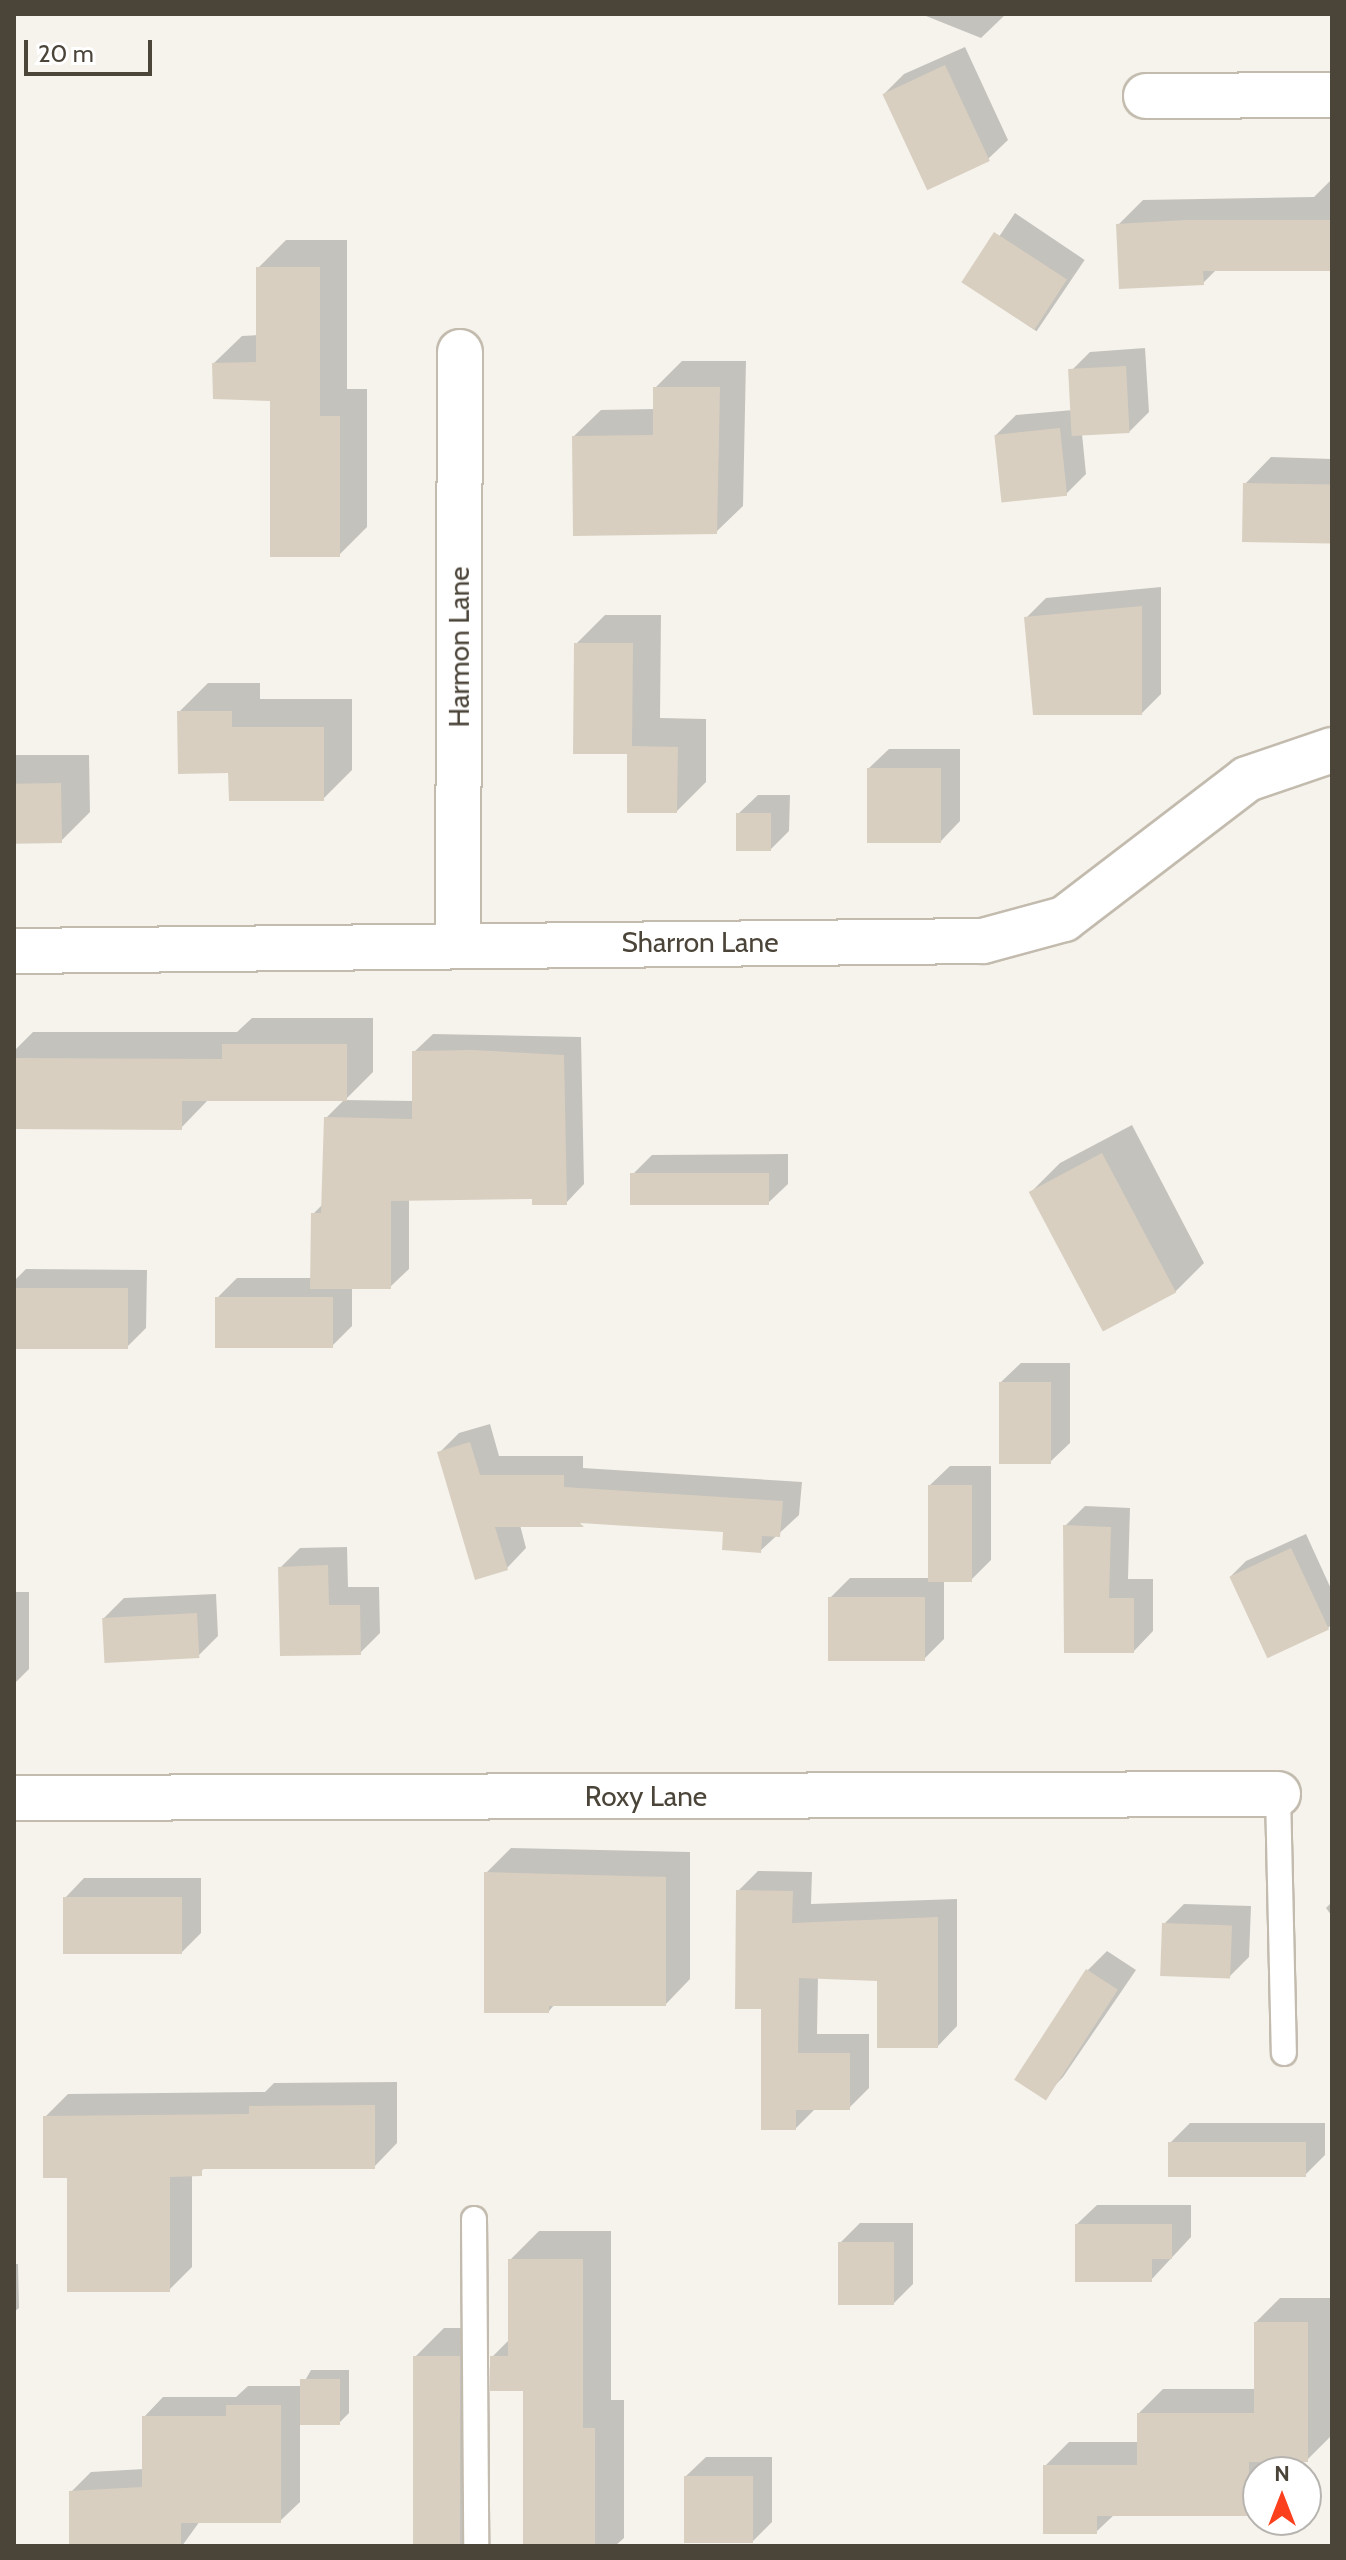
<!DOCTYPE html>
<html>
<head>
<meta charset="utf-8">
<style>
	body { margin:0 }
	#map { position:relative; width:1346px; height:2560px; overflow:hidden; background:#f6f3ec; font-family:Cabin,sans-serif }
	div>[style] { position:absolute }
	[style*='--x'] { left:calc(var(--x)*1px); top:calc(var(--y)*1px); width:calc(var(--w)*1px); rotate:calc(var(--a)*1deg) }
	.shadow>* { inset:0; background:#0003; transform-origin:0 0 }
	.building>* { inset:0; background:#d8cfc1; transform-origin:0 0 }
	.roads { filter:drop-shadow(2px 0 #c2bbae) drop-shadow(-2px 0 #c2bbae) drop-shadow(0 2px #c2bbae) drop-shadow(0 -2px #c2bbae) }
	.service>* { height:24px; margin:-12px; padding:0 12px; transform-origin:12px; border-radius:12px; background:#fff }
	.minor>* { height:44px; margin:-22px; padding:0 22px; transform-origin:22px; border-radius:22px; background:#fff }
	span { translate:-50% -50%; white-space:nowrap; text-align:center; line-height:1.15; -webkit-text-stroke:6px #fff; paint-order:stroke }
	.street-label { font-size:28px; color:#4b4439 }
	.frame { position:absolute; inset:0; border:16px solid #4b4439; pointer-events:none }
	.north { position:absolute; left:1242px; top:2456px; width:80px; height:80px; box-sizing:border-box; background:#fff; border:2px solid #b7b4b0; border-radius:50%; rotate:0deg; font-size:22px; font-weight:700; line-height:32px; text-align:center; color:#4b4439 }
	.north::after { content:''; display:block; margin:auto; width:28px; height:36px; background:#fc3f1d; clip-path:polygon(50% 0,100% 100%,50% 72%,0 100%) }
	.scale { position:absolute; left:24px; top:40px; width:128px; height:36px; box-sizing:border-box; border:4px solid #4b4439; border-top:0; padding-left:10px; font-size:24px; line-height:28px; white-space:nowrap; color:#4b4439; -webkit-text-stroke:6px #fff; paint-order:stroke }
</style>
</head>
<body>
<div id="map">
	<div class="shadow">
		<i style="clip-path:polygon(921px 14px,1006px 14px,981px 38px)"></i>
		<i style="clip-path:polygon(965px 47px,1008px 140px,988px 159px,927px 188px,884px 94px,904px 74px)"></i>
		<i style="clip-path:polygon(1332px 179px,1332px 267px,1217px 269px,1203px 283px,1118px 225px,1143px 200px,1314px 197px)"></i>
		<i style="left:1015px;top:213px;width:84px;height:86px;rotate:34deg"></i>
		<i style="clip-path:polygon(286px 240px,347px 240px,347px 389px,367px 389px,367px 527px,339px 555px,272px 399px,214px 363px,242px 336px,258px 335px,258px 268px)"></i>
		<i style="clip-path:polygon(1145px 348px,1149px 412px,1129px 432px,1082px 434px,1086px 474px,1066px 494px,996px 435px,1016px 415px,1073px 410px,1071px 371px,1090px 352px)"></i>
		<i style="clip-path:polygon(682px 361px,746px 361px,743px 506px,716px 532px,574px 436px,601px 410px,655px 409px,655px 388px)"></i>
		<i style="clip-path:polygon(1271px 457px,1332px 459px,1332px 541px,1245px 484px)"></i>
		<i style="clip-path:polygon(1161px 587px,1161px 694px,1142px 713px,1027px 617px,1046px 598px)"></i>
		<i style="clip-path:polygon(605px 615px,661px 615px,660px 718px,706px 719px,706px 782px,677px 811px,629px 752px,576px 644px)"></i>
		<i style="clip-path:polygon(208px 683px,260px 683px,260px 699px,352px 699px,352px 770px,323px 799px,230px 771px,179px 712px)"></i>
		<i style="clip-path:polygon(889px 749px,960px 749px,960px 821px,941px 841px,869px 768px)"></i>
		<i style="clip-path:polygon(14px 755px,89px 755px,90px 812px,61px 841px,14px 842px)"></i>
		<i style="clip-path:polygon(758px 795px,790px 795px,789px 831px,769px 851px,738px 814px)"></i>
		<i style="clip-path:polygon(252px 1018px,373px 1018px,373px 1072px,345px 1100px,414px 1101px,414px 1052px,433px 1034px,581px 1037px,584px 1184px,566px 1203px,534px 1197px,409px 1199px,409px 1269px,390px 1287px,352px 1287px,352px 1326px,332px 1346px,217px 1298px,237px 1278px,313px 1278px,313px 1214px,323px 1204px,326px 1118px,345px 1099px,208px 1100px,181px 1128px,14px 1127px,14px 1051px,33px 1032px,237px 1032px)"></i>
		<i style="clip-path:polygon(1132px 1125px,1204px 1263px,1175px 1292px,1031px 1192px,1060px 1163px)"></i>
		<i style="clip-path:polygon(788px 1154px,788px 1184px,768px 1203px,632px 1175px,652px 1155px)"></i>
		<i style="clip-path:polygon(26px 1269px,147px 1270px,146px 1328px,126px 1348px,14px 1347px,14px 1281px)"></i>
		<i style="clip-path:polygon(1021px 1363px,1070px 1363px,1070px 1443px,1050px 1462px,1001px 1382px)"></i>
		<i style="clip-path:polygon(490px 1424px,499px 1456px,583px 1456px,583px 1468px,802px 1482px,799px 1515px,760px 1551px,725px 1530px,587px 1522px,520px 1525px,526px 1548px,507px 1568px,440px 1452px,459px 1433px)"></i>
		<i style="clip-path:polygon(950px 1466px,991px 1466px,991px 1560px,971px 1580px,944px 1580px,944px 1639px,924px 1659px,830px 1598px,850px 1578px,930px 1578px,930px 1485px)"></i>
		<i style="clip-path:polygon(1085px 1506px,1130px 1508px,1128px 1579px,1153px 1579px,1153px 1631px,1134px 1651px,1065px 1526px)"></i>
		<i style="clip-path:polygon(1306px 1534px,1332px 1591px,1332px 1624px,1327px 1629px,1231px 1576px,1246px 1561px)"></i>
		<i style="clip-path:polygon(347px 1547px,348px 1587px,379px 1587px,380px 1633px,360px 1653px,280px 1568px,300px 1548px)"></i>
		<i style="clip-path:polygon(14px 1592px,29px 1592px,29px 1669px,14px 1684px)"></i>
		<i style="clip-path:polygon(216px 1594px,218px 1636px,198px 1656px,104px 1618px,124px 1598px)"></i>
		<i style="clip-path:polygon(511px 1848px,690px 1852px,690px 1979px,666px 2004px,555px 2004px,549px 2011px,486px 1873px)"></i>
		<i style="clip-path:polygon(758px 1871px,812px 1872px,811px 1904px,957px 1899px,957px 2026px,938px 2046px,879px 1979px,818px 1976px,817px 2034px,869px 2034px,869px 2088px,849px 2108px,816px 2108px,796px 2128px,738px 1891px)"></i>
		<i style="clip-path:polygon(84px 1878px,201px 1878px,201px 1933px,181px 1953px,65px 1898px)"></i>
		<i style="clip-path:polygon(1332px 1902px,1332px 1916px,1326px 1908px)"></i>
		<i style="clip-path:polygon(1184px 1904px,1251px 1906px,1249px 1957px,1230px 1976px,1164px 1924px)"></i>
		<i style="clip-path:polygon(1107px 1951px,1136px 1970px,1063px 2077px,1044px 2097px,1088px 1970px)"></i>
		<i style="clip-path:polygon(397px 2082px,397px 2143px,374px 2167px,209px 2167px,192px 2174px,192px 2267px,169px 2290px,69px 2176px,45px 2117px,68px 2094px,265px 2092px,274px 2083px)"></i>
		<i style="clip-path:polygon(1190px 2123px,1325px 2123px,1325px 2155px,1305px 2175px,1170px 2143px)"></i>
		<i style="clip-path:polygon(1097px 2205px,1191px 2205px,1191px 2237px,1151px 2280px,1077px 2224px)"></i>
		<i style="clip-path:polygon(860px 2223px,913px 2223px,913px 2284px,894px 2303px,840px 2243px)"></i>
		<i style="clip-path:polygon(539px 2231px,611px 2231px,611px 2400px,624px 2400px,624px 2538px,615px 2546px,525px 2546px,525px 2389px,492px 2357px,510px 2339px,510px 2260px)"></i>
		<i style="clip-path:polygon(14px 2264px,18px 2264px,19px 2308px,14px 2312px)"></i>
		<i style="clip-path:polygon(1280px 2298px,1331px 2298px,1331px 2436px,1307px 2460px,1272px 2460px,1272px 2472px,1258px 2472px,1258px 2503px,1248px 2514px,1115px 2514px,1096px 2532px,1045px 2466px,1069px 2442px,1139px 2442px,1139px 2413px,1163px 2389px,1256px 2389px,1256px 2322px)"></i>
		<i style="clip-path:polygon(444px 2328px,488px 2328px,484px 2533px,470px 2546px,415px 2546px,415px 2357px)"></i>
		<i style="clip-path:polygon(311px 2370px,349px 2370px,349px 2413px,339px 2423px,300px 2423px,300px 2502px,280px 2521px,200px 2521px,182px 2546px,71px 2546px,71px 2492px,91px 2472px,144px 2469px,144px 2417px,163px 2397px,236px 2397px,248px 2386px,302px 2386px)"></i>
		<i style="clip-path:polygon(706px 2457px,772px 2457px,772px 2522px,753px 2541px,686px 2476px)"></i>
	</div>
	<div class="building">
		<i style="left:945px;top:65px;width:106px;height:69px;rotate:65deg"></i>
		<i style="clip-path:polygon(1186px 220px,1332px 220px,1332px 271px,1203px 271px,1204px 285px,1119px 289px,1116px 224px)"></i>
		<i style="left:994px;top:232px;width:87px;height:60px;rotate:33deg"></i>
		<i style="clip-path:polygon(256px 267px,320px 267px,320px 416px,340px 416px,340px 557px,270px 557px,270px 401px,213px 399px,212px 363px,256px 362px)"></i>
		<i style="left:1126px;top:366px;width:67px;height:58px;rotate:87deg"></i>
		<i style="clip-path:polygon(653px 387px,720px 387px,717px 534px,573px 536px,572px 436px,653px 435px)"></i>
		<i style="left:1060px;top:428px;width:68px;height:66px;rotate:84deg"></i>
		<i style="left:1243px;top:483px;width:89px;height:59px;rotate:1deg"></i>
		<i style="clip-path:polygon(1142px 606px,1142px 715px,1033px 715px,1024px 617px)"></i>
		<i style="clip-path:polygon(574px 643px,633px 643px,632px 746px,678px 747px,677px 813px,627px 813px,627px 754px,573px 754px)"></i>
		<i style="clip-path:polygon(177px 711px,232px 711px,232px 727px,324px 727px,324px 801px,229px 801px,228px 773px,178px 774px)"></i>
		<i style="left:867px;top:768px;width:74px;height:75px"></i>
		<i style="left:61px;top:783px;width:60px;height:47px;rotate:89deg"></i>
		<i style="left:736px;top:813px;width:35px;height:38px"></i>
		<i style="clip-path:polygon(222px 1044px,347px 1044px,347px 1101px,182px 1101px,182px 1130px,14px 1129px,14px 1058px,222px 1059px)"></i>
		<i style="clip-path:polygon(473px 1050px,564px 1055px,567px 1205px,532px 1205px,532px 1199px,391px 1201px,391px 1289px,310px 1289px,311px 1213px,321px 1213px,324px 1117px,412px 1119px,412px 1051px)"></i>
		<i style="left:1102px;top:1153px;width:158px;height:83px;rotate:62deg"></i>
		<i style="left:769px;top:1173px;width:32px;height:139px;rotate:90deg"></i>
		<i style="left:14px;top:1288px;width:114px;height:61px"></i>
		<i style="left:215px;top:1297px;width:118px;height:51px"></i>
		<i style="left:999px;top:1382px;width:52px;height:82px"></i>
		<i style="clip-path:polygon(470px 1442px,480px 1475px,564px 1475px,564px 1487px,783px 1501px,780px 1537px,762px 1536px,761px 1553px,722px 1550px,723px 1532px,580px 1523px,584px 1527px,495px 1527px,508px 1570px,475px 1580px,437px 1452px)"></i>
		<i style="left:928px;top:1485px;width:44px;height:97px"></i>
		<i style="clip-path:polygon(1063px 1525px,1111px 1527px,1109px 1598px,1134px 1598px,1134px 1653px,1064px 1653px)"></i>
		<i style="left:1291px;top:1548px;width:90px;height:68px;rotate:65deg"></i>
		<i style="clip-path:polygon(328px 1565px,329px 1605px,360px 1605px,361px 1655px,280px 1656px,278px 1567px)"></i>
		<i style="left:828px;top:1597px;width:97px;height:64px"></i>
		<i style="left:197px;top:1613px;width:45px;height:95px;rotate:87deg"></i>
		<i style="clip-path:polygon(484px 1872px,666px 1877px,666px 2006px,549px 2006px,549px 2013px,484px 2013px)"></i>
		<i style="clip-path:polygon(736px 1890px,793px 1891px,792px 1923px,938px 1917px,938px 2048px,877px 2048px,877px 1981px,799px 1978px,798px 2053px,850px 2053px,850px 2110px,796px 2110px,796px 2130px,761px 2130px,761px 2009px,735px 2009px)"></i>
		<i style="left:63px;top:1897px;width:119px;height:57px"></i>
		<i style="left:1162px;top:1923px;width:70px;height:53px;rotate:2deg"></i>
		<i style="left:1086px;top:1969px;width:38px;height:132px;rotate:33deg"></i>
		<i style="clip-path:polygon(375px 2105px,375px 2169px,202px 2169px,202px 2176px,170px 2177px,170px 2292px,67px 2292px,67px 2178px,43px 2178px,43px 2116px,249px 2114px,249px 2106px)"></i>
		<i style="left:1168px;top:2142px;width:138px;height:35px"></i>
		<i style="clip-path:polygon(1075px 2224px,1172px 2224px,1172px 2259px,1152px 2259px,1152px 2282px,1075px 2282px)"></i>
		<i style="left:838px;top:2242px;width:56px;height:63px"></i>
		<i style="clip-path:polygon(508px 2259px,583px 2259px,583px 2428px,595px 2428px,595px 2546px,523px 2546px,523px 2391px,490px 2391px,490px 2356px,508px 2356px)"></i>
		<i style="clip-path:polygon(1254px 2322px,1308px 2322px,1308px 2462px,1249px 2462px,1249px 2516px,1097px 2516px,1097px 2534px,1043px 2534px,1043px 2465px,1137px 2465px,1137px 2413px,1254px 2413px)"></i>
		<i style="left:413px;top:2356px;width:47px;height:190px"></i>
		<i style="left:300px;top:2379px;width:40px;height:46px"></i>
		<i style="clip-path:polygon(226px 2405px,281px 2405px,281px 2523px,181px 2523px,181px 2546px,69px 2546px,69px 2491px,142px 2487px,142px 2416px,226px 2416px)"></i>
		<i style="left:684px;top:2476px;width:69px;height:67px"></i>
	</div>
	<div class="roads">
		<div class="service">
			<i style="--x:1278;--y:1794;--w:259;--a:88.7"></i>
			<i style="--x:474;--y:2219;--w:327;--a:89.6"></i>
		</div>
		<div class="minor">
			<i style="--x:1146;--y:96;--w:186;--a:-0.3"></i>
			<i style="--x:458;--y:943;--w:591;--a:-89.81"></i>
			<i style="--x:14;--y:951;--w:969;--a:-0.59"></i>
			<i style="--x:983;--y:941;--w:84;--a:-15.2"></i>
			<i style="--x:1064;--y:919;--w:230;--a:-37.4"></i>
			<i style="--x:1247;--y:779;--w:90;--a:-18.8"></i>
			<i style="--x:14;--y:1798;--w:1264;--a:-0.18"></i>
		</div>
	</div>
	<div class="street-label">
		<span style="left:459px;top:647px;rotate:-90deg">Harmon Lane</span>
		<span style="left:700px;top:942px">Sharron Lane</span>
		<span style="left:646px;top:1796px">Roxy Lane</span>
	</div>
	<div class="frame"></div>
	<div class="north">N</div>
	<div class="scale">20 m</div>
</div>
</body>
</html>
